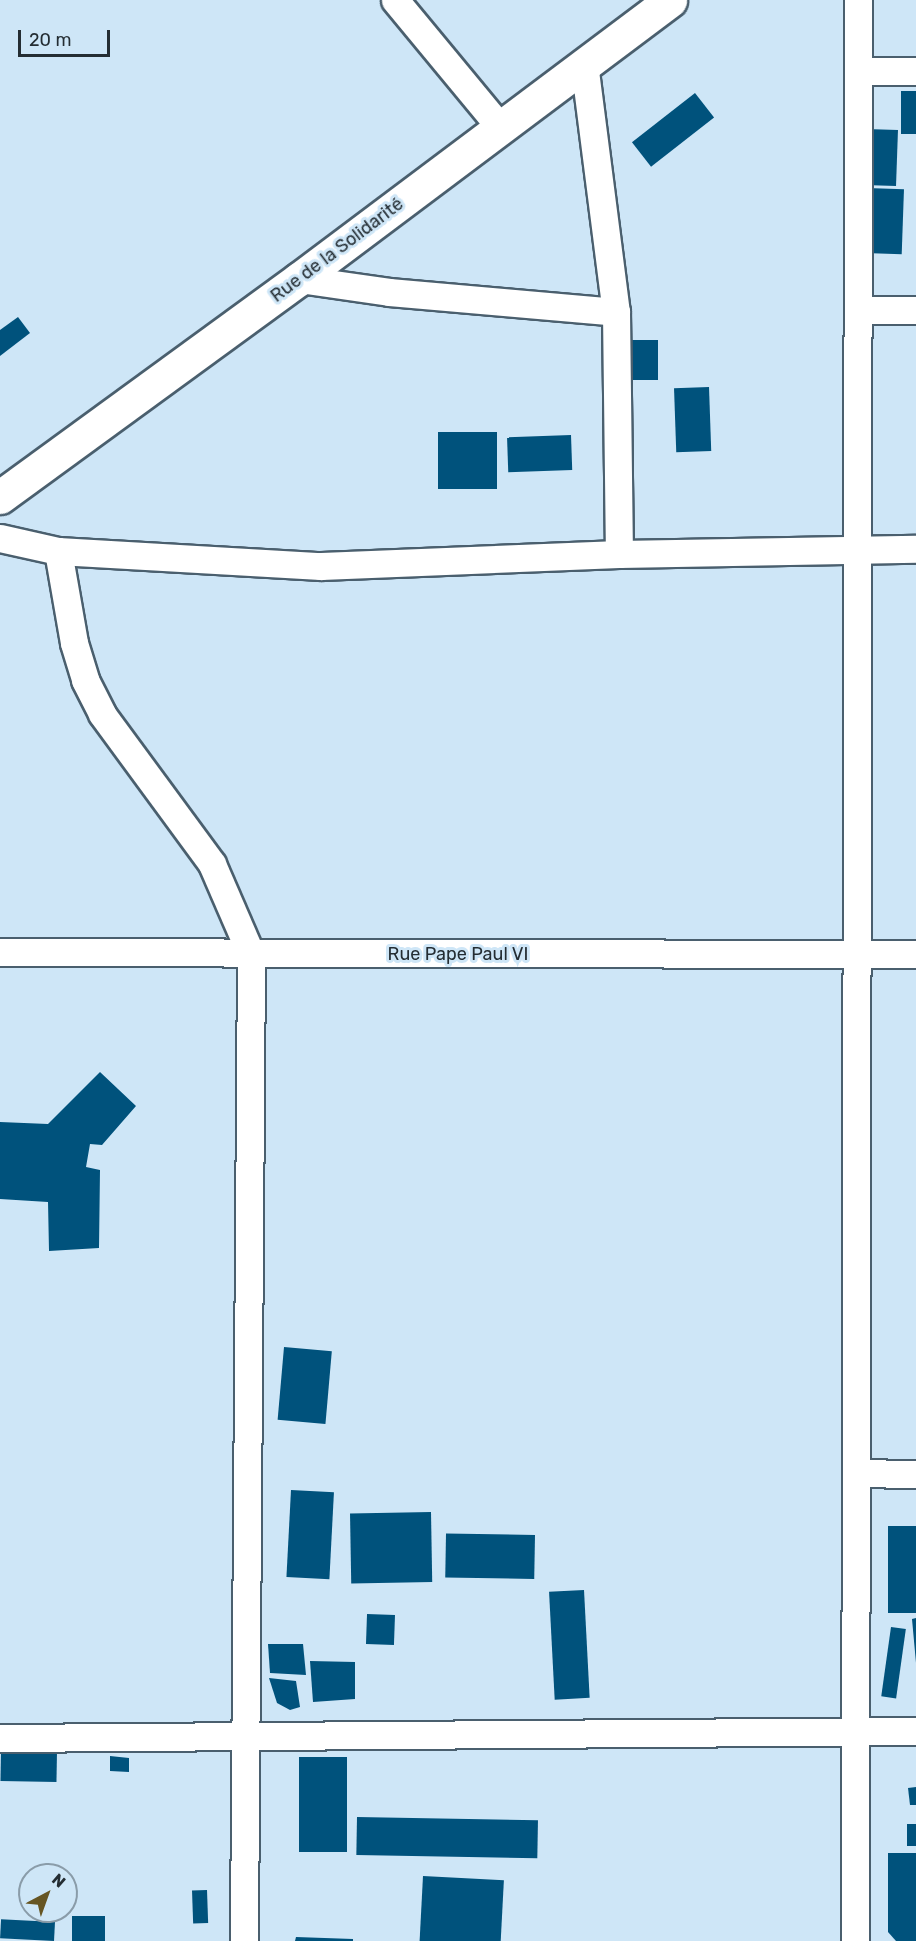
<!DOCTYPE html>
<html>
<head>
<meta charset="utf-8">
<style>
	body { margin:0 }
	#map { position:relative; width:916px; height:1941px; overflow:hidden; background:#cee6f7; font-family:Rubik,sans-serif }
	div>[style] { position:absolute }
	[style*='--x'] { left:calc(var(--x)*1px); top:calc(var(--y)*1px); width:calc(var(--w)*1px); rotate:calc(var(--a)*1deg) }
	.building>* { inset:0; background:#00527c; transform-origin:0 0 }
	.roads { filter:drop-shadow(2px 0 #4a5f6e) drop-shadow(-2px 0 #4a5f6e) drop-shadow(0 2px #4a5f6e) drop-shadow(0 -2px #4a5f6e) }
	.minor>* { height:27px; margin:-13.5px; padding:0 13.5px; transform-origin:13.5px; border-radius:13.5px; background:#fff }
	.tertiary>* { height:33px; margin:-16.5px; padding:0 16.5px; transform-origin:16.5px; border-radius:16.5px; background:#fff }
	span { translate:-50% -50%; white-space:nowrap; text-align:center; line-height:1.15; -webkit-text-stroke:6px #cee6f7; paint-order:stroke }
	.street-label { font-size:18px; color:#242d33 }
	.north { position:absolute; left:18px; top:1863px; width:60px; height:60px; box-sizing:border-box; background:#cee6f7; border:2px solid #8a9ca9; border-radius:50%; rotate:41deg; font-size:16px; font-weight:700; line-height:24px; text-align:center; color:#242d33 }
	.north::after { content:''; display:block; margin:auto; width:21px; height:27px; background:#665523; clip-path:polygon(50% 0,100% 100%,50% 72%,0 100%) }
	.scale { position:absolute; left:18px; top:30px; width:92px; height:27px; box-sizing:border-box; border:3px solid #242d33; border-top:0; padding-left:8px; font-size:18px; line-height:21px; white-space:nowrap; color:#242d33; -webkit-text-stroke:4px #cee6f7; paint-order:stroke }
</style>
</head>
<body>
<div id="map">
	<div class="building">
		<i style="left:901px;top:91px;width:15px;height:43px"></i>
		<i style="left:695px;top:93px;width:31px;height:80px;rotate:52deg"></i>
		<i style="left:866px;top:129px;width:32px;height:56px;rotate:2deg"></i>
		<i style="left:867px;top:188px;width:37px;height:65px;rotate:2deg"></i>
		<i style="clip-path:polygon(18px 317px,30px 333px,0 356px,0 330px)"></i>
		<i style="left:622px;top:340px;width:36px;height:40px"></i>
		<i style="left:709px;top:387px;width:64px;height:35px;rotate:88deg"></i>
		<i style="left:438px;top:432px;width:59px;height:57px"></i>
		<i style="left:571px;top:435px;width:35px;height:64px;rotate:88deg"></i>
		<i style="clip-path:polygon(100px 1072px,136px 1106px,102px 1145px,90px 1144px,86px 1167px,100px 1170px,99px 1248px,49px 1251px,48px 1202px,0 1199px,0 1122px,48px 1124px)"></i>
		<i style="left:284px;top:1347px;width:48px;height:73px;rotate:5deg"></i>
		<i style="left:291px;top:1490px;width:43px;height:87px;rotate:3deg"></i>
		<i style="left:431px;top:1512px;width:70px;height:81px;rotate:89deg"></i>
		<i style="left:888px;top:1526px;width:28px;height:87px"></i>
		<i style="left:535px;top:1535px;width:44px;height:89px;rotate:91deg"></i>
		<i style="left:584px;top:1590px;width:108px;height:35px;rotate:87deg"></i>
		<i style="left:395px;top:1615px;width:30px;height:28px;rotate:92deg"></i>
		<i style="clip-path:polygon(916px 1618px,916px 1663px,912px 1619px)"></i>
		<i style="left:891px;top:1627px;width:15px;height:70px;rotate:8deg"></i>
		<i style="clip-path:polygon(268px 1644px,303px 1644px,306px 1675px,270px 1673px)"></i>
		<i style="clip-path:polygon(310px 1661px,355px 1662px,355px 1699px,313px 1702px)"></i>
		<i style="clip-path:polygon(269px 1678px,296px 1681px,300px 1707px,290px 1710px,277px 1703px)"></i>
		<i style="left:1px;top:1751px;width:56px;height:30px;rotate:1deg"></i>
		<i style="clip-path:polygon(110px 1756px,129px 1758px,129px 1772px,110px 1771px)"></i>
		<i style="left:299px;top:1757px;width:48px;height:95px"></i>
		<i style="clip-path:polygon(916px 1787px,916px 1805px,910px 1805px,908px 1788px)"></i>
		<i style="left:357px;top:1817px;width:181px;height:38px;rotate:1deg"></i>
		<i style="left:907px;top:1824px;width:9px;height:22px"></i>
		<i style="clip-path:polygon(888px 1853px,916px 1853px,916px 1941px,896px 1941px,888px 1932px)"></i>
		<i style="left:423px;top:1876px;width:81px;height:65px;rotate:3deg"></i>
		<i style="left:207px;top:1890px;width:33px;height:15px;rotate:88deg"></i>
		<i style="left:105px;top:1916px;width:25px;height:33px;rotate:90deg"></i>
		<i style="left:55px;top:1922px;width:19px;height:54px;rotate:93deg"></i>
		<i style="clip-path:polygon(296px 1937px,353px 1939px,353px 1941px,295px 1941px)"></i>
	</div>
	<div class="roads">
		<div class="minor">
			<i style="--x:395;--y:0;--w:165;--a:50.4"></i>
			<i style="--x:584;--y:63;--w:251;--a:82.7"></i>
			<i style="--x:616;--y:312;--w:242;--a:89.3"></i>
			<i style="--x:858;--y:71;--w:58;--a:0"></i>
			<i style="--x:299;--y:279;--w:91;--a:8.2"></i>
			<i style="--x:389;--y:292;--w:228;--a:5"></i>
			<i style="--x:858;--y:310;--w:58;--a:0"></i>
			<i style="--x:0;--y:538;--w:59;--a:12.6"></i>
			<i style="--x:58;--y:551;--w:263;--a:3.3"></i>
			<i style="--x:321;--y:566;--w:298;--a:-2.3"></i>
			<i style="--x:619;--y:554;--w:297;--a:-1"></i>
			<i style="--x:58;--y:551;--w:93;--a:80.1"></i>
			<i style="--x:74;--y:643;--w:39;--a:73"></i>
			<i style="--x:85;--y:680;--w:38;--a:63"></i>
			<i style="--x:102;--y:714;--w:186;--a:53.7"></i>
			<i style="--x:212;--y:864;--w:98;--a:66.6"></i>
			<i style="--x:251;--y:954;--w:987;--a:90.41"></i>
			<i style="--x:0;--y:952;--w:916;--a:0.13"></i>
			<i style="--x:856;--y:1473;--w:60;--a:1"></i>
			<i style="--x:0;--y:1738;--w:916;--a:-0.44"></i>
			<i style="--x:855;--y:1941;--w:1941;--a:-89.91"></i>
		</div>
		<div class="tertiary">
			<i style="--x:0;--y:497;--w:370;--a:-36.1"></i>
			<i style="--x:299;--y:279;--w:464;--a:-36.9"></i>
		</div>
	</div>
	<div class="street-label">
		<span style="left:337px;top:250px;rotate:-37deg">Rue de la Solidarité</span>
		<span style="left:458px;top:954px">Rue Pape Paul VI</span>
	</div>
	<div class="north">N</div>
	<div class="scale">20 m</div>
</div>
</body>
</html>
